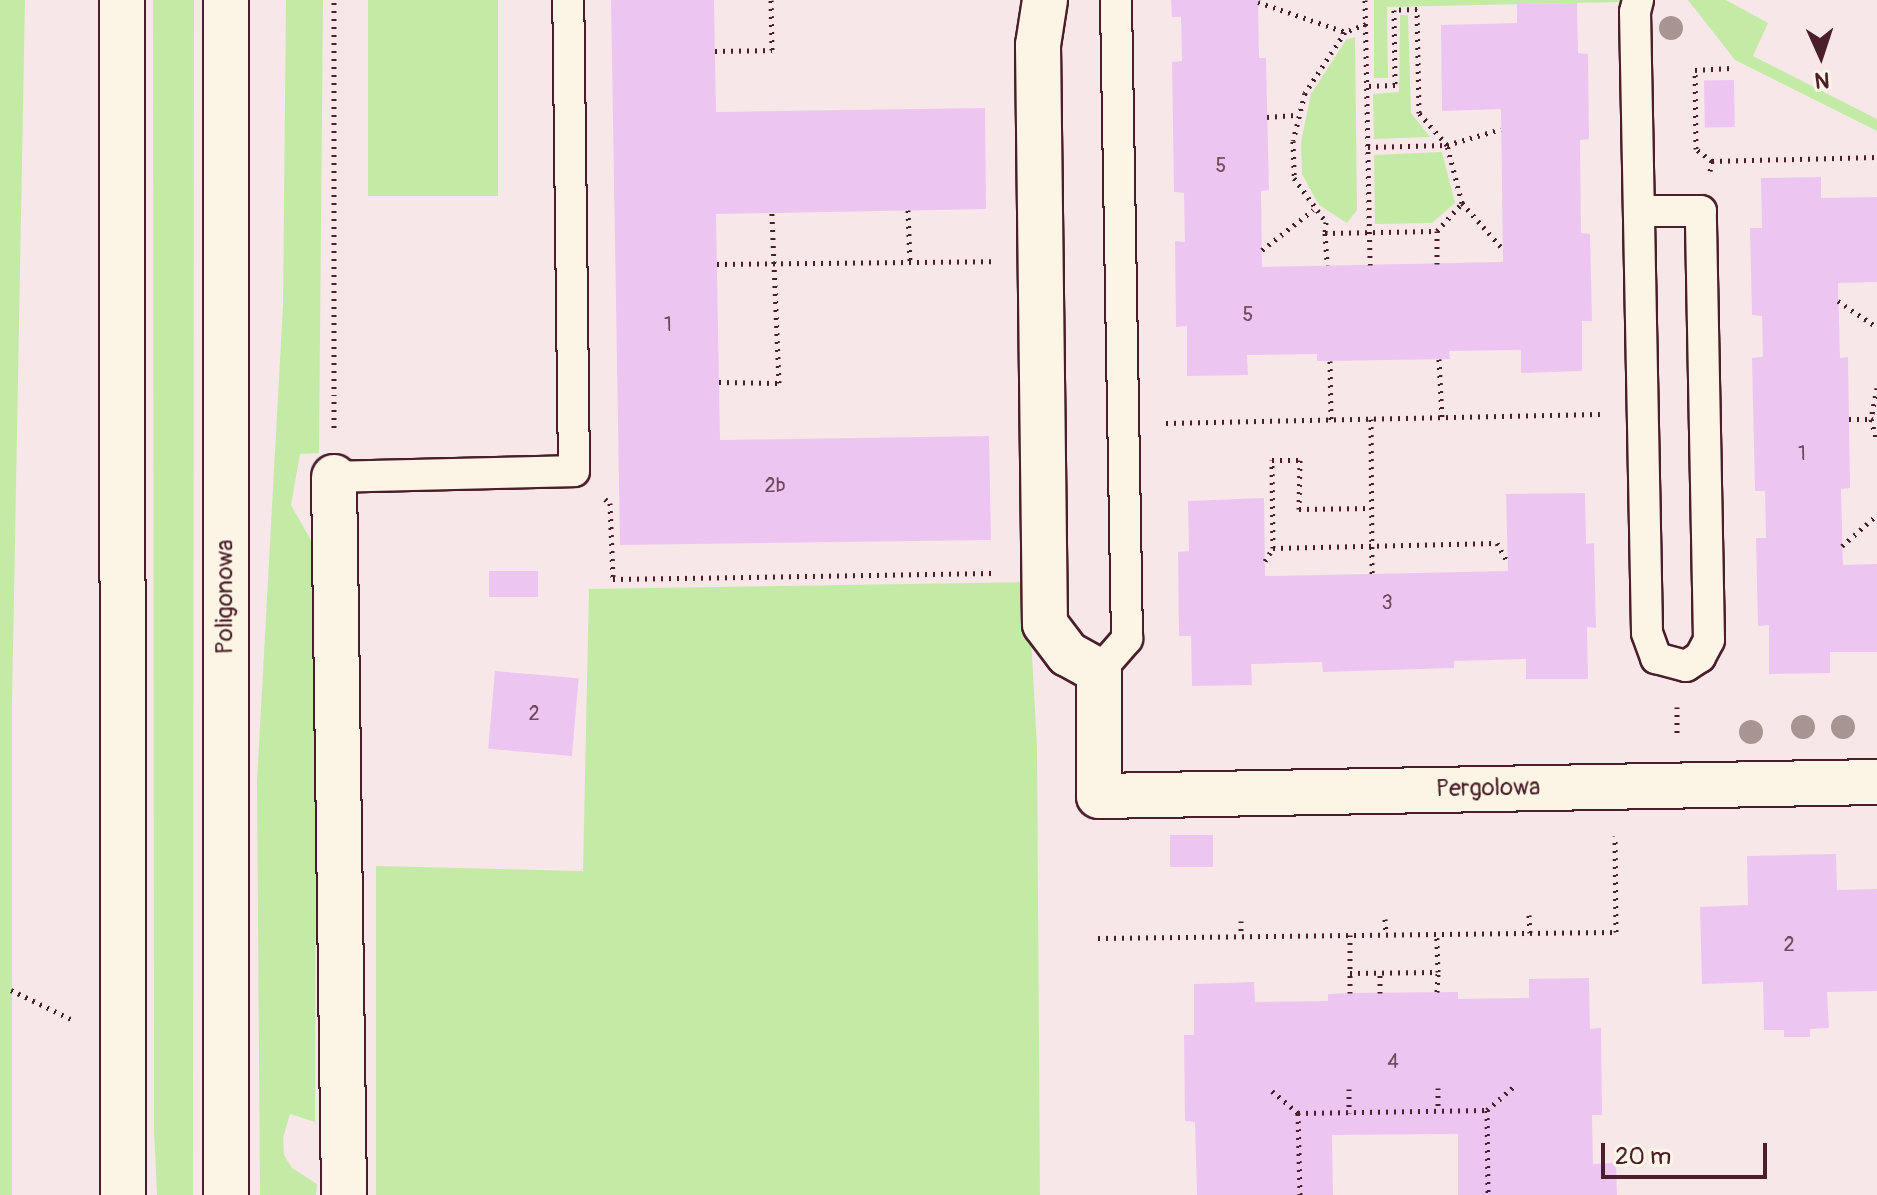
<!DOCTYPE html>
<html>
<head>
<meta charset="utf-8">
<style>
	body { margin:0 }
	#map { position:relative; width:1877px; height:1195px; overflow:hidden; background:#f7e7e9; font-family:Pangolin,sans-serif }
	div>[style] { position:absolute }
	[style*='--x'] { left:calc(var(--x)*1px); top:calc(var(--y)*1px); width:calc(var(--w)*1px); rotate:calc(var(--a)*1deg) }
	.green>* { inset:0; background:#c4eba6; transform-origin:0 0 }
	.building>* { inset:0; background:#ecc6f1; transform-origin:0 0 }
	.path>* { height:5px; margin-top:-2.5px; transform-origin:0; background:repeating-linear-gradient(90deg,#4a1f2b 0 2px,transparent 0 8px) }
	.roads { filter:drop-shadow(2px 0 #4a1f2b) drop-shadow(-2px 0 #4a1f2b) drop-shadow(0 2px #4a1f2b) drop-shadow(0 -2px #4a1f2b) }
	.service>* { height:30px; margin:-15px; padding:0 15px; transform-origin:15px; border-radius:15px; background:#fcf5e5 }
	.minor>* { height:44px; margin:-22px; padding:0 22px; transform-origin:22px; border-radius:22px; background:#fcf5e5 }
	.secondary>* { height:44px; margin:-22px; padding:0 22px; transform-origin:22px; border-radius:22px; background:#fcf5e5 }
	.trees>* { width:24px; height:24px; margin:-12px; border-radius:50%; background:#a89592 }
	span { translate:-50% -50%; white-space:nowrap; text-align:center; line-height:1.15; -webkit-text-stroke:6px #fcf5e5; paint-order:stroke }
	.number-label { font-size:20px; color:#72495c }
	.number-label span { -webkit-text-stroke-width:0 }
	.street-label { font-size:24px; color:#4a1f2b }
	.north { position:absolute; left:1781px; top:16px; width:80px; height:80px; -webkit-text-stroke:6px #fcf5e5; paint-order:stroke; rotate:177deg; font-size:22px; font-weight:700; line-height:32px; text-align:center; color:#4a1f2b }
	.north::after { content:''; display:block; margin:auto; width:28px; height:36px; background:#4a1f2b; clip-path:polygon(50% 0,100% 100%,50% 72%,0 100%) }
	.scale { position:absolute; left:1601px; top:1143px; width:166px; height:36px; box-sizing:border-box; border:4px solid #4a1f2b; border-top:0; padding-left:10px; font-size:24px; line-height:28px; white-space:nowrap; color:#4a1f2b; -webkit-text-stroke:6px #fcf5e5; paint-order:stroke }
</style>
</head>
<body>
<div id="map">
	<div class="green">
		<i style="clip-path:polygon(0 0,25px 0,12px 705px,12px 1195px,0 1195px)"></i>
		<i style="clip-path:polygon(153px 0,194px 0,193px 1195px,157px 1195px,154px 1131px)"></i>
		<i style="clip-path:polygon(286px 0,323px 0,319px 453px,300px 454px,291px 505px,317px 551px,315px 1122px,290px 1114px,283px 1138px,284px 1155px,292px 1168px,317px 1184px,316px 1195px,260px 1195px,257px 781px,283px 305px)"></i>
		<i style="left:368px;top:0;width:130px;height:196px"></i>
		<i style="clip-path:polygon(1374px 0,1621px 0,1621px 2px,1387px 7px,1388px 78px,1374px 78px)"></i>
		<i style="clip-path:polygon(1688px 0,1726px 0,1768px 23px,1753px 56px,1877px 119px,1877px 131px,1735px 60px)"></i>
		<i style="clip-path:polygon(1400px 15px,1408px 15px,1411px 113px,1430px 137px,1374px 139px,1373px 94px,1399px 92px)"></i>
		<i style="clip-path:polygon(1355px 37px,1357px 210px,1347px 223px,1319px 205px,1302px 174px,1301px 142px,1311px 94px,1346px 40px)"></i>
		<i style="clip-path:polygon(1442px 152px,1455px 203px,1432px 223px,1375px 224px,1374px 155px)"></i>
		<i style="clip-path:polygon(1028px 582px,1037px 747px,1040px 1195px,376px 1195px,376px 866px,583px 871px,589px 589px)"></i>
	</div>
	<div class="building">
		<i style="clip-path:polygon(611px 0,714px 0,716px 112px,985px 108px,986px 209px,716px 214px,720px 440px,989px 436px,991px 540px,620px 545px)"></i>
		<i style="clip-path:polygon(1171px 0,1258px 0,1259px 58px,1266px 58px,1269px 190px,1261px 191px,1262px 267px,1503px 262px,1501px 109px,1442px 111px,1441px 25px,1517px 23px,1517px 4px,1577px 3px,1578px 53px,1588px 54px,1589px 139px,1580px 140px,1581px 233px,1590px 234px,1592px 321px,1582px 321px,1582px 371px,1521px 373px,1521px 350px,1449px 351px,1450px 359px,1330px 361px,1317px 361px,1317px 354px,1247px 355px,1248px 375px,1187px 376px,1187px 326px,1176px 327px,1175px 241px,1185px 242px,1184px 193px,1174px 192px,1172px 62px,1182px 61px,1181px 17px,1172px 17px)"></i>
		<i style="left:1734px;top:80px;width:47px;height:30px;rotate:89deg"></i>
		<i style="clip-path:polygon(1821px 177px,1821px 198px,1877px 197px,1877px 282px,1838px 283px,1840px 358px,1848px 357px,1850px 488px,1841px 489px,1843px 565px,1877px 564px,1877px 652px,1830px 652px,1830px 673px,1769px 674px,1769px 625px,1758px 626px,1756px 538px,1766px 538px,1765px 491px,1755px 491px,1752px 358px,1763px 357px,1762px 316px,1752px 315px,1750px 228px,1762px 228px,1761px 178px)"></i>
		<i style="clip-path:polygon(1585px 493px,1586px 544px,1594px 543px,1596px 628px,1587px 627px,1588px 679px,1526px 679px,1526px 659px,1454px 661px,1454px 668px,1323px 672px,1322px 662px,1251px 664px,1252px 685px,1192px 686px,1191px 636px,1179px 636px,1178px 552px,1189px 551px,1188px 501px,1264px 498px,1265px 576px,1372px 574px,1508px 571px,1506px 494px)"></i>
		<i style="left:489px;top:571px;width:49px;height:26px"></i>
		<i style="left:495px;top:671px;width:84px;height:78px;rotate:5deg"></i>
		<i style="left:1213px;top:835px;width:32px;height:43px;rotate:90deg"></i>
		<i style="clip-path:polygon(1836px 854px,1837px 890px,1877px 889px,1877px 991px,1827px 992px,1829px 1028px,1810px 1029px,1810px 1037px,1784px 1037px,1784px 1030px,1764px 1030px,1763px 982px,1702px 984px,1700px 907px,1748px 905px,1747px 856px)"></i>
		<i style="clip-path:polygon(1589px 978px,1590px 1029px,1601px 1028px,1602px 1115px,1592px 1115px,1593px 1164px,1616px 1163px,1617px 1195px,1458px 1195px,1458px 1134px,1332px 1135px,1333px 1195px,1197px 1195px,1195px 1122px,1185px 1121px,1184px 1035px,1194px 1035px,1194px 984px,1254px 982px,1255px 1002px,1328px 1001px,1328px 994px,1350px 993px,1458px 992px,1458px 999px,1529px 998px,1529px 979px)"></i>
	</div>
	<div class="path">
		<i style="--x:1365;--y:0;--w:265;--a:88.9"></i>
		<i style="--x:1258;--y:2;--w:92;--a:19"></i>
		<i style="--x:1366;--y:24;--w:22;--a:159"></i>
		<i style="--x:1345;--y:32;--w:73;--a:123.3"></i>
		<i style="--x:1305;--y:93;--w:49;--a:104"></i>
		<i style="--x:1293;--y:141;--w:37;--a:88"></i>
		<i style="--x:1294;--y:178;--w:54;--a:54"></i>
		<i style="--x:1326;--y:222;--w:11;--a:95"></i>
		<i style="--x:1325;--y:233;--w:112;--a:-1"></i>
		<i style="--x:1437;--y:231;--w:38;--a:-48"></i>
		<i style="--x:1462;--y:203;--w:60;--a:-104.5"></i>
		<i style="--x:1447;--y:145;--w:43;--a:-131.2"></i>
		<i style="--x:1419;--y:113;--w:104;--a:-91.1"></i>
		<i style="--x:1417;--y:9;--w:23;--a:178"></i>
		<i style="--x:1394;--y:10;--w:75;--a:89.2"></i>
		<i style="--x:1395;--y:85;--w:29;--a:178"></i>
		<i style="--x:715;--y:51;--w:57;--a:-1"></i>
		<i style="--x:772;--y:50;--w:50;--a:-91.1"></i>
		<i style="--x:1267;--y:117;--w:32;--a:-4"></i>
		<i style="--x:1368;--y:147;--w:79;--a:-1.5"></i>
		<i style="--x:1447;--y:145;--w:56;--a:-16.5"></i>
		<i style="--x:1712;--y:161;--w:20;--a:-143"></i>
		<i style="--x:1696;--y:149;--w:79;--a:-90.7"></i>
		<i style="--x:1695;--y:70;--w:36;--a:-3"></i>
		<i style="--x:1710;--y:171;--w:10;--a:-79"></i>
		<i style="--x:1712;--y:161;--w:165;--a:-1.4"></i>
		<i style="--x:1462;--y:203;--w:62;--a:48.3"></i>
		<i style="--x:908;--y:210;--w:51;--a:87.8"></i>
		<i style="--x:1437;--y:231;--w:33;--a:90"></i>
		<i style="--x:1325;--y:233;--w:32;--a:86"></i>
		<i style="--x:1262;--y:250;--w:65;--a:-38.1"></i>
		<i style="--x:717;--y:264;--w:274;--a:-0.6"></i>
		<i style="--x:1838;--y:301;--w:47;--a:33.7"></i>
		<i style="--x:1439;--y:359;--w:59;--a:87.1"></i>
		<i style="--x:1330;--y:361;--w:59;--a:89"></i>
		<i style="--x:719;--y:382;--w:60;--a:1"></i>
		<i style="--x:779;--y:383;--w:170;--a:-92.4"></i>
		<i style="--x:1877;--y:388;--w:32;--a:101"></i>
		<i style="--x:1871;--y:419;--w:6;--a:18"></i>
		<i style="--x:1371;--y:419;--w:155;--a:89.6"></i>
		<i style="--x:1849;--y:419;--w:22;--a:0"></i>
		<i style="--x:1871;--y:419;--w:23;--a:75"></i>
		<i style="--x:1166;--y:423;--w:434;--a:-1.2"></i>
		<i style="--x:334;--y:428;--w:428;--a:-90"></i>
		<i style="--x:605;--y:499;--w:6;--a:39"></i>
		<i style="--x:610;--y:503;--w:76;--a:87.7"></i>
		<i style="--x:613;--y:579;--w:380;--a:-0.9"></i>
		<i style="--x:1842;--y:546;--w:47;--a:-41.5"></i>
		<i style="--x:1273;--y:548;--w:88;--a:-90.7"></i>
		<i style="--x:1272;--y:460;--w:28;--a:0"></i>
		<i style="--x:1300;--y:460;--w:49;--a:91.2"></i>
		<i style="--x:1299;--y:509;--w:72;--a:-0.8"></i>
		<i style="--x:1265;--y:561;--w:15;--a:-58"></i>
		<i style="--x:1273;--y:548;--w:224;--a:-1.3"></i>
		<i style="--x:1497;--y:543;--w:21;--a:61"></i>
		<i style="--x:1677;--y:707;--w:29;--a:90"></i>
		<i style="--x:1529;--y:915;--w:18;--a:87"></i>
		<i style="--x:1385;--y:919;--w:15;--a:86"></i>
		<i style="--x:1241;--y:921;--w:15;--a:90"></i>
		<i style="--x:1350;--y:935;--w:38;--a:90"></i>
		<i style="--x:1350;--y:973;--w:88;--a:-0.7"></i>
		<i style="--x:1438;--y:972;--w:37;--a:-92"></i>
		<i style="--x:1098;--y:938;--w:518;--a:-0.66"></i>
		<i style="--x:1616;--y:932;--w:96;--a:-90.6"></i>
		<i style="--x:11;--y:990;--w:67;--a:25.8"></i>
		<i style="--x:1437;--y:992;--w:20;--a:-87"></i>
		<i style="--x:1350;--y:993;--w:20;--a:-90"></i>
		<i style="--x:1380;--y:993;--w:21;--a:-90"></i>
		<i style="--x:1438;--y:1088;--w:23;--a:90"></i>
		<i style="--x:1349;--y:1089;--w:24;--a:90"></i>
		<i style="--x:1272;--y:1091;--w:34;--a:40"></i>
		<i style="--x:1487;--y:1110;--w:37;--a:-41"></i>
		<i style="--x:1300;--y:1195;--w:82;--a:-91.4"></i>
		<i style="--x:1298;--y:1113;--w:189;--a:-0.9"></i>
		<i style="--x:1487;--y:1110;--w:85;--a:89.3"></i>
	</div>
	<div class="roads">
		<div class="service">
			<i style="--x:1638;--y:0;--w:12;--a:104"></i>
			<i style="--x:1635;--y:12;--w:621;--a:88.89"></i>
			<i style="--x:1647;--y:633;--w:27;--a:70"></i>
			<i style="--x:1656;--y:658;--w:31;--a:15"></i>
			<i style="--x:1686;--y:666;--w:17;--a:-33"></i>
			<i style="--x:1700;--y:657;--w:19;--a:-62"></i>
			<i style="--x:1709;--y:640;--w:429;--a:-91.1"></i>
			<i style="--x:1701;--y:211;--w:61;--a:180"></i>
			<i style="--x:334;--y:477;--w:240;--a:-1.4"></i>
			<i style="--x:574;--y:471;--w:471;--a:-90.7"></i>
			<i style="--x:1099;--y:671;--w:43;--a:-48.8"></i>
			<i style="--x:1127;--y:639;--w:639;--a:-90.99"></i>
		</div>
		<div class="minor">
			<i style="--x:1045;--y:0;--w:46;--a:98.8"></i>
			<i style="--x:1038;--y:45;--w:579;--a:89.31"></i>
			<i style="--x:1045;--y:624;--w:38;--a:53"></i>
			<i style="--x:1068;--y:654;--w:35;--a:29"></i>
			<i style="--x:1099;--y:671;--w:125;--a:90"></i>
			<i style="--x:1099;--y:796;--w:778;--a:-1.03"></i>
			<i style="--x:334;--y:477;--w:718;--a:89.2"></i>
		</div>
		<div class="secondary">
			<i style="--x:122;--y:0;--w:1195;--a:89.95"></i>
			<i style="--x:226;--y:1195;--w:1195;--a:-90"></i>
		</div>
	</div>
	<div class="trees">
		<i style="left:1671px;top:28px"></i>
		<i style="left:1803px;top:727px"></i>
		<i style="left:1843px;top:727px"></i>
		<i style="left:1751px;top:732px"></i>
	</div>
	<div class="number-label">
		<span style="left:1221px;top:165px">5</span>
		<span style="left:1248px;top:314px">5</span>
		<span style="left:668px;top:324px">1</span>
		<span style="left:1802px;top:453px">1</span>
		<span style="left:775px;top:485px">2b</span>
		<span style="left:1387px;top:602px">3</span>
		<span style="left:534px;top:713px">2</span>
		<span style="left:1789px;top:944px">2</span>
		<span style="left:1393px;top:1061px">4</span>
	</div>
	<div class="street-label">
		<span style="left:225px;top:597px;rotate:-90deg">Poligonowa</span>
		<span style="left:1488px;top:788px;rotate:-1deg">Pergolowa</span>
	</div>
	<div class="north">N</div>
	<div class="scale">20 m</div>
</div>
</body>
</html>
